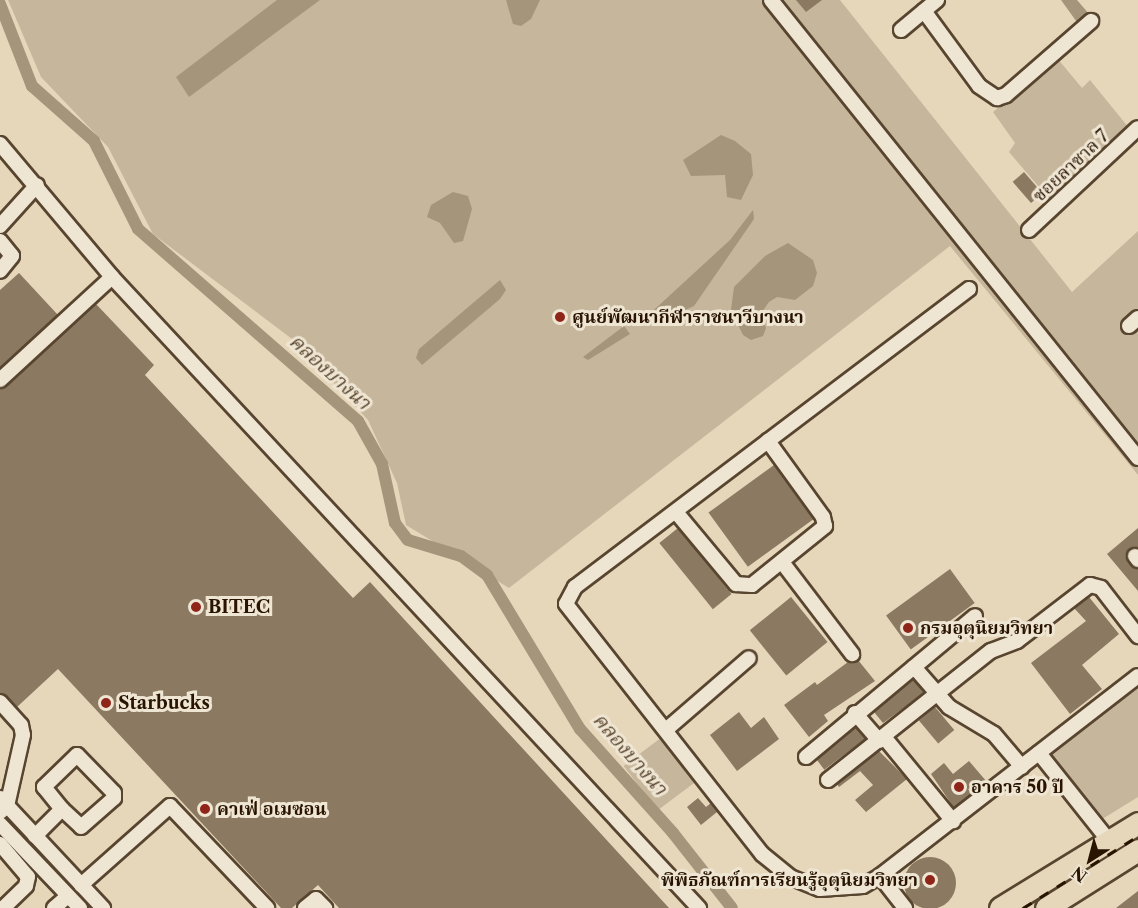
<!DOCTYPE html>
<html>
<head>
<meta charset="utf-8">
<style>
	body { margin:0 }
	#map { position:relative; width:1138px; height:908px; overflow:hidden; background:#e6d7bb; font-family:"Libre Caslon Text","Noto Serif Thai",serif }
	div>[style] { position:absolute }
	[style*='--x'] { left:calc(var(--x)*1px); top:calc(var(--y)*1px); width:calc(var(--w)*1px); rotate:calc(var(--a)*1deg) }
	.green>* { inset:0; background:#c6b69b; transform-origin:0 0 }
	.water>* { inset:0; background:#a5957b }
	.canal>* { height:12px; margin:-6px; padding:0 6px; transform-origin:6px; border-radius:6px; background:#a5957b }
	.building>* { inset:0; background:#8b7961; transform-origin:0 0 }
	.round { border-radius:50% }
	.roads { filter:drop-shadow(2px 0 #58452f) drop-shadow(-2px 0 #58452f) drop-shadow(0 2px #58452f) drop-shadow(0 -2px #58452f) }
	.minor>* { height:14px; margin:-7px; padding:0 7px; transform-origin:7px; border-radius:7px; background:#efe5d3 }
	.highway>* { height:21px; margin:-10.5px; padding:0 10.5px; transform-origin:10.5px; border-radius:10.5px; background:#e6d7bb }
	.rail>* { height:3px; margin-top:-1.5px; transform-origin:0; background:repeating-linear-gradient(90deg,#281400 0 10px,transparent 0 20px) }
	.dots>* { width:16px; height:16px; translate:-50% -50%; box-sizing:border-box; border:3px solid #efe5d3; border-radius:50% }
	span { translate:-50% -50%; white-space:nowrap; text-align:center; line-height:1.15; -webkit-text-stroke:6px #efe5d3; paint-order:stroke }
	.street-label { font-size:18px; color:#281400 }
	.poi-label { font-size:18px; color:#281400; font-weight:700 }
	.left { translate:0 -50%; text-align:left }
	.right { translate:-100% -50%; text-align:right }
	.water-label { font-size:20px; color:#5a4831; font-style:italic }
	.north { position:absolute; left:1060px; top:830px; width:60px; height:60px; -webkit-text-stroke:4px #efe5d3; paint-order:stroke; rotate:216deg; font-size:16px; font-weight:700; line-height:24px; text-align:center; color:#281400 }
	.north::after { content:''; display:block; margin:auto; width:21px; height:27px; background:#281400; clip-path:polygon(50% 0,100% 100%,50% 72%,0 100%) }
</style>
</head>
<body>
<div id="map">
	<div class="green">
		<i style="clip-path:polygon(8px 0,840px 0,1072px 292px,1138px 231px,1138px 475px,950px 246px,509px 588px,406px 525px,397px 483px,368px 420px,296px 342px,153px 234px,108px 147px,41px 77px)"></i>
		<i style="clip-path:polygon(1057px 58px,1082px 88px,1090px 80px,1129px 128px,1052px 202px,1009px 152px,1015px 143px,993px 112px)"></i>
		<i style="clip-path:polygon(1138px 682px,1138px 797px,1099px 821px,1047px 754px)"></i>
		<i style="left:666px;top:734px;width:56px;height:53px;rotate:53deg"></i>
	</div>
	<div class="water">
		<i style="clip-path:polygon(277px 0,320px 0,189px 97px,176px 77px)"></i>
		<i style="clip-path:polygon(506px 0,540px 0,531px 19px,521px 26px,513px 24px)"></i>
		<i style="clip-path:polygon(1061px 0,1077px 0,1090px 15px,1079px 25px)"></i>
		<i style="clip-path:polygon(721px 135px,735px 141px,751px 154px,753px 175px,741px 200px,727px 197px,725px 175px,691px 176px,683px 160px)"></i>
		<i style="clip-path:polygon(453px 192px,468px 196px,472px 209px,463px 241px,454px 243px,440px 223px,427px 217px,431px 205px)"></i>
		<i style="clip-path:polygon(753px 210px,754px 219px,694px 306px,663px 320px,649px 324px,643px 320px,730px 240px)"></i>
		<i style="clip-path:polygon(788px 243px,813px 260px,817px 273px,813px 286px,795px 300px,777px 297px,769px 302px,760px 315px,766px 328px,763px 336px,751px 340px,743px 335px,731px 310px,734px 287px,765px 256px)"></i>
		<i style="clip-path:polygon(500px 280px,506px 290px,500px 299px,422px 365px,416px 358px,419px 349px)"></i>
		<i style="clip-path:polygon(624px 326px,630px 334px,588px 360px,583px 357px)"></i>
	</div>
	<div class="canal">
		<i style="--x:0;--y:4;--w:88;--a:68.7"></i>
		<i style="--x:32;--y:86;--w:83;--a:41.6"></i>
		<i style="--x:94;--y:141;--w:98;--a:63.4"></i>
		<i style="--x:138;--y:229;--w:292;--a:41.1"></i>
		<i style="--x:358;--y:421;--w:49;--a:60.8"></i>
		<i style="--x:382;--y:464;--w:60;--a:77.6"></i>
		<i style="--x:395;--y:523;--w:21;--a:53"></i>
		<i style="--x:408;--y:540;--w:55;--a:16.8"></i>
		<i style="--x:461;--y:556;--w:32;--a:36"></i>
		<i style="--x:487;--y:575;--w:180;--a:58.9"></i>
		<i style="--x:580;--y:729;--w:140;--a:48.2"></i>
		<i style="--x:673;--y:833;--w:95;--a:51.8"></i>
	</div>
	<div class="building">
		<i style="clip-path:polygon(796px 0,822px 0,806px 12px)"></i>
		<i style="left:1024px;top:172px;width:28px;height:15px;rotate:49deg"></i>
		<i style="clip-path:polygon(19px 273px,58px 315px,0 368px,0 290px)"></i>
		<i style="clip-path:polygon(96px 304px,154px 365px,145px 375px,353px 598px,370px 582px,669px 908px,339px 908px,318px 885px,292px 908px,281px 908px,58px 669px,17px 707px,0 693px,0 389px)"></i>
		<i style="left:774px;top:465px;width:67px;height:81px;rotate:54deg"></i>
		<i style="left:678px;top:528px;width:85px;height:24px;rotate:51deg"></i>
		<i style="clip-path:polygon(1138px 528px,1138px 548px,1130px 549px,1126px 556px,1138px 569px,1138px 591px,1107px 554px)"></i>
		<i style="left:950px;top:569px;width:42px;height:79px;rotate:54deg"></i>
		<i style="left:791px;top:597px;width:58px;height:53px;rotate:51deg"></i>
		<i style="clip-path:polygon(1089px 597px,1119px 634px,1082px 665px,1102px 689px,1070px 714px,1031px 663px,1086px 621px,1074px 608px)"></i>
		<i style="clip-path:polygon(858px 660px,875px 681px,824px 715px,828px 721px,809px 737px,784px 705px,815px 682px,817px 685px,848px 662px)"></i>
		<i style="clip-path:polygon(913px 679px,924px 693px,883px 723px,874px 712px)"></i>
		<i style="left:935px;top:707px;width:30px;height:21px;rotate:50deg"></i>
		<i style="clip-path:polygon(739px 712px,751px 728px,764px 717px,779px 739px,737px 771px,710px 735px)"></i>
		<i style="left:856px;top:727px;width:15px;height:51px;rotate:53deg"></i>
		<i style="clip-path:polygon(879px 751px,907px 779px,866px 812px,855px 800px,873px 785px,860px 771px,839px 787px,837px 784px)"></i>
		<i style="clip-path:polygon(969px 761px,987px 782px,954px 808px,931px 774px,944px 763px,953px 774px)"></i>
		<i style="clip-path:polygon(698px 798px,706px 807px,711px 803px,717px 812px,701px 825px,687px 807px)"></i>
		<i class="round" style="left:904px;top:857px;width:52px;height:52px"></i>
		<i style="clip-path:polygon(1138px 891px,1138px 908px,1116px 908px)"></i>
	</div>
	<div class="roads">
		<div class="minor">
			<i style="--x:771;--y:0;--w:587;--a:51.29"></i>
			<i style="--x:924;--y:11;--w:93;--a:53.7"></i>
			<i style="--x:979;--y:86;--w:22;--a:34"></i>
			<i style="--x:997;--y:98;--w:9;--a:-18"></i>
			<i style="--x:1006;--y:95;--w:113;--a:-41"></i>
			<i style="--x:901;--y:30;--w:47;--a:-39.8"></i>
			<i style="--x:0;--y:144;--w:174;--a:49.9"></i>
			<i style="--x:112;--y:277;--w:862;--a:47.07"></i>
			<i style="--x:0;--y:226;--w:55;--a:-47.9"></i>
			<i style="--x:1029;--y:230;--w:149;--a:-43.1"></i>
			<i style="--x:0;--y:241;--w:19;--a:51"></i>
			<i style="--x:12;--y:256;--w:19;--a:129"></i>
			<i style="--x:969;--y:289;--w:494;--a:142.9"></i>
			<i style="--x:575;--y:587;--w:19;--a:118"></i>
			<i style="--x:566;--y:604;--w:318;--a:51.9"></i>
			<i style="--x:762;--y:854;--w:36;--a:39"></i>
			<i style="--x:790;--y:877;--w:32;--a:22"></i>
			<i style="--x:820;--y:889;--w:43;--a:-4"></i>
			<i style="--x:863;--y:886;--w:20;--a:-30"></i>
			<i style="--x:880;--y:876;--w:326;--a:-37.8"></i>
			<i style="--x:1129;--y:326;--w:12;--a:-42"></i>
			<i style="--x:0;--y:380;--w:152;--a:-42.6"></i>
			<i style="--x:676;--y:512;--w:94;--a:50.2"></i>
			<i style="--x:736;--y:584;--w:16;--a:4"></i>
			<i style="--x:752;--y:585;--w:94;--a:-38.9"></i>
			<i style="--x:825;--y:526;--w:9;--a:-103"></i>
			<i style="--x:823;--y:517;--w:94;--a:-125.9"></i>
			<i style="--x:1135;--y:556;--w:5;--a:53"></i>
			<i style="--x:782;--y:562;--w:116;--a:52.7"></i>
			<i style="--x:914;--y:667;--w:53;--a:48.8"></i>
			<i style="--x:949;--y:707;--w:52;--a:31"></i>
			<i style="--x:994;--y:734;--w:43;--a:49.7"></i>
			<i style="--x:0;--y:702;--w:31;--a:48"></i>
			<i style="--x:21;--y:725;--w:10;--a:79"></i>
			<i style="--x:23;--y:735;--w:73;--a:102.7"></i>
			<i style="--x:7;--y:806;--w:9;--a:139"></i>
			<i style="--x:855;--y:713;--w:37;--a:49"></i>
			<i style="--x:667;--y:729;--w:108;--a:-40.9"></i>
			<i style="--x:884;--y:737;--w:109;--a:50.6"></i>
			<i style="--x:1039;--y:753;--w:112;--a:51.5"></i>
			<i style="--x:806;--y:757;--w:220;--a:-39.8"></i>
			<i style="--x:828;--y:780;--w:208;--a:-38.4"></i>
			<i style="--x:991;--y:651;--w:28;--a:-21"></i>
			<i style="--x:1017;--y:641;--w:92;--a:-37.5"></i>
			<i style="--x:1090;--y:585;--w:11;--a:15"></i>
			<i style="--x:1101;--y:588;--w:61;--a:52.4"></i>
			<i style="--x:0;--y:798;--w:151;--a:46.9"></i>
			<i style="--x:0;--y:824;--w:116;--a:46.4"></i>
			<i style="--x:35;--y:836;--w:38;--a:-45"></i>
			<i style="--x:62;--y:809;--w:26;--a:43"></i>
			<i style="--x:81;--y:827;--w:44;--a:-41.3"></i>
			<i style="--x:114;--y:798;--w:5;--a:-90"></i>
			<i style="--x:114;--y:793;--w:53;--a:-134.2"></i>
			<i style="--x:77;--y:755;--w:46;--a:135.9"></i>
			<i style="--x:44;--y:787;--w:28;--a:51"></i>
			<i style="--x:0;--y:844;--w:43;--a:49.7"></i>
			<i style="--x:28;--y:877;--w:9;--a:103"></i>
			<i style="--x:26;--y:886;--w:32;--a:136"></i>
			<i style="--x:880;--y:876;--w:41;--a:52"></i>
			<i style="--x:81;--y:885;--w:119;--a:-41.6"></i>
			<i style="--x:170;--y:806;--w:141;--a:46.4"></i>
			<i style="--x:54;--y:908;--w:18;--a:-41"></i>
			<i style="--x:305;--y:908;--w:14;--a:-39"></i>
			<i style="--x:316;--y:899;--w:13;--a:45"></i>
		</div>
		<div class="highway">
			<i style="--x:1000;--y:908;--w:162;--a:-31.6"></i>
			<i style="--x:1046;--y:908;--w:109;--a:-32.2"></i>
		</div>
	</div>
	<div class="rail">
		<i style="--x:1023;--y:908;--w:136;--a:-32.1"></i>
	</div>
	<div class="dots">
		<i style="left:560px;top:317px;background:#8f2418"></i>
		<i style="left:196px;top:607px;background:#8f2418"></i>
		<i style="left:908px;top:628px;background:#8f2418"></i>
		<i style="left:106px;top:703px;background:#8f2418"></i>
		<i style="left:959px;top:787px;background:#8f2418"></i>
		<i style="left:205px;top:809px;background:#8f2418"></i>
		<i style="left:930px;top:880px;background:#8f2418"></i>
	</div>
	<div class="street-label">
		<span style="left:1071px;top:166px;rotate:-43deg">ซอยลาซาล 7</span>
	</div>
	<div class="poi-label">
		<span class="left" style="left:572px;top:317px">ศูนย์พัฒนากีฬาราชนาวีบางนา</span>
		<span class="left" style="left:208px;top:607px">BITEC</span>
		<span class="left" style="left:920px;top:628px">กรมอุตุนิยมวิทยา</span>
		<span class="left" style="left:118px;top:703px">Starbucks</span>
		<span class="left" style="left:971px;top:787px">อาคาร 50 ปี</span>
		<span class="left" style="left:217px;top:809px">คาเฟ่ อเมซอน</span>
		<span class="right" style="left:918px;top:880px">พิพิธภัณฑ์การเรียนรู้อุตุนิยมวิทยา</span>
	</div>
	<div class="water-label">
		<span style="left:330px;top:372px;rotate:42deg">คลองบางนา</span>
		<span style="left:630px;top:754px;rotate:49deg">คลองบางนา</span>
	</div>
	<div class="north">N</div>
</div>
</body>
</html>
